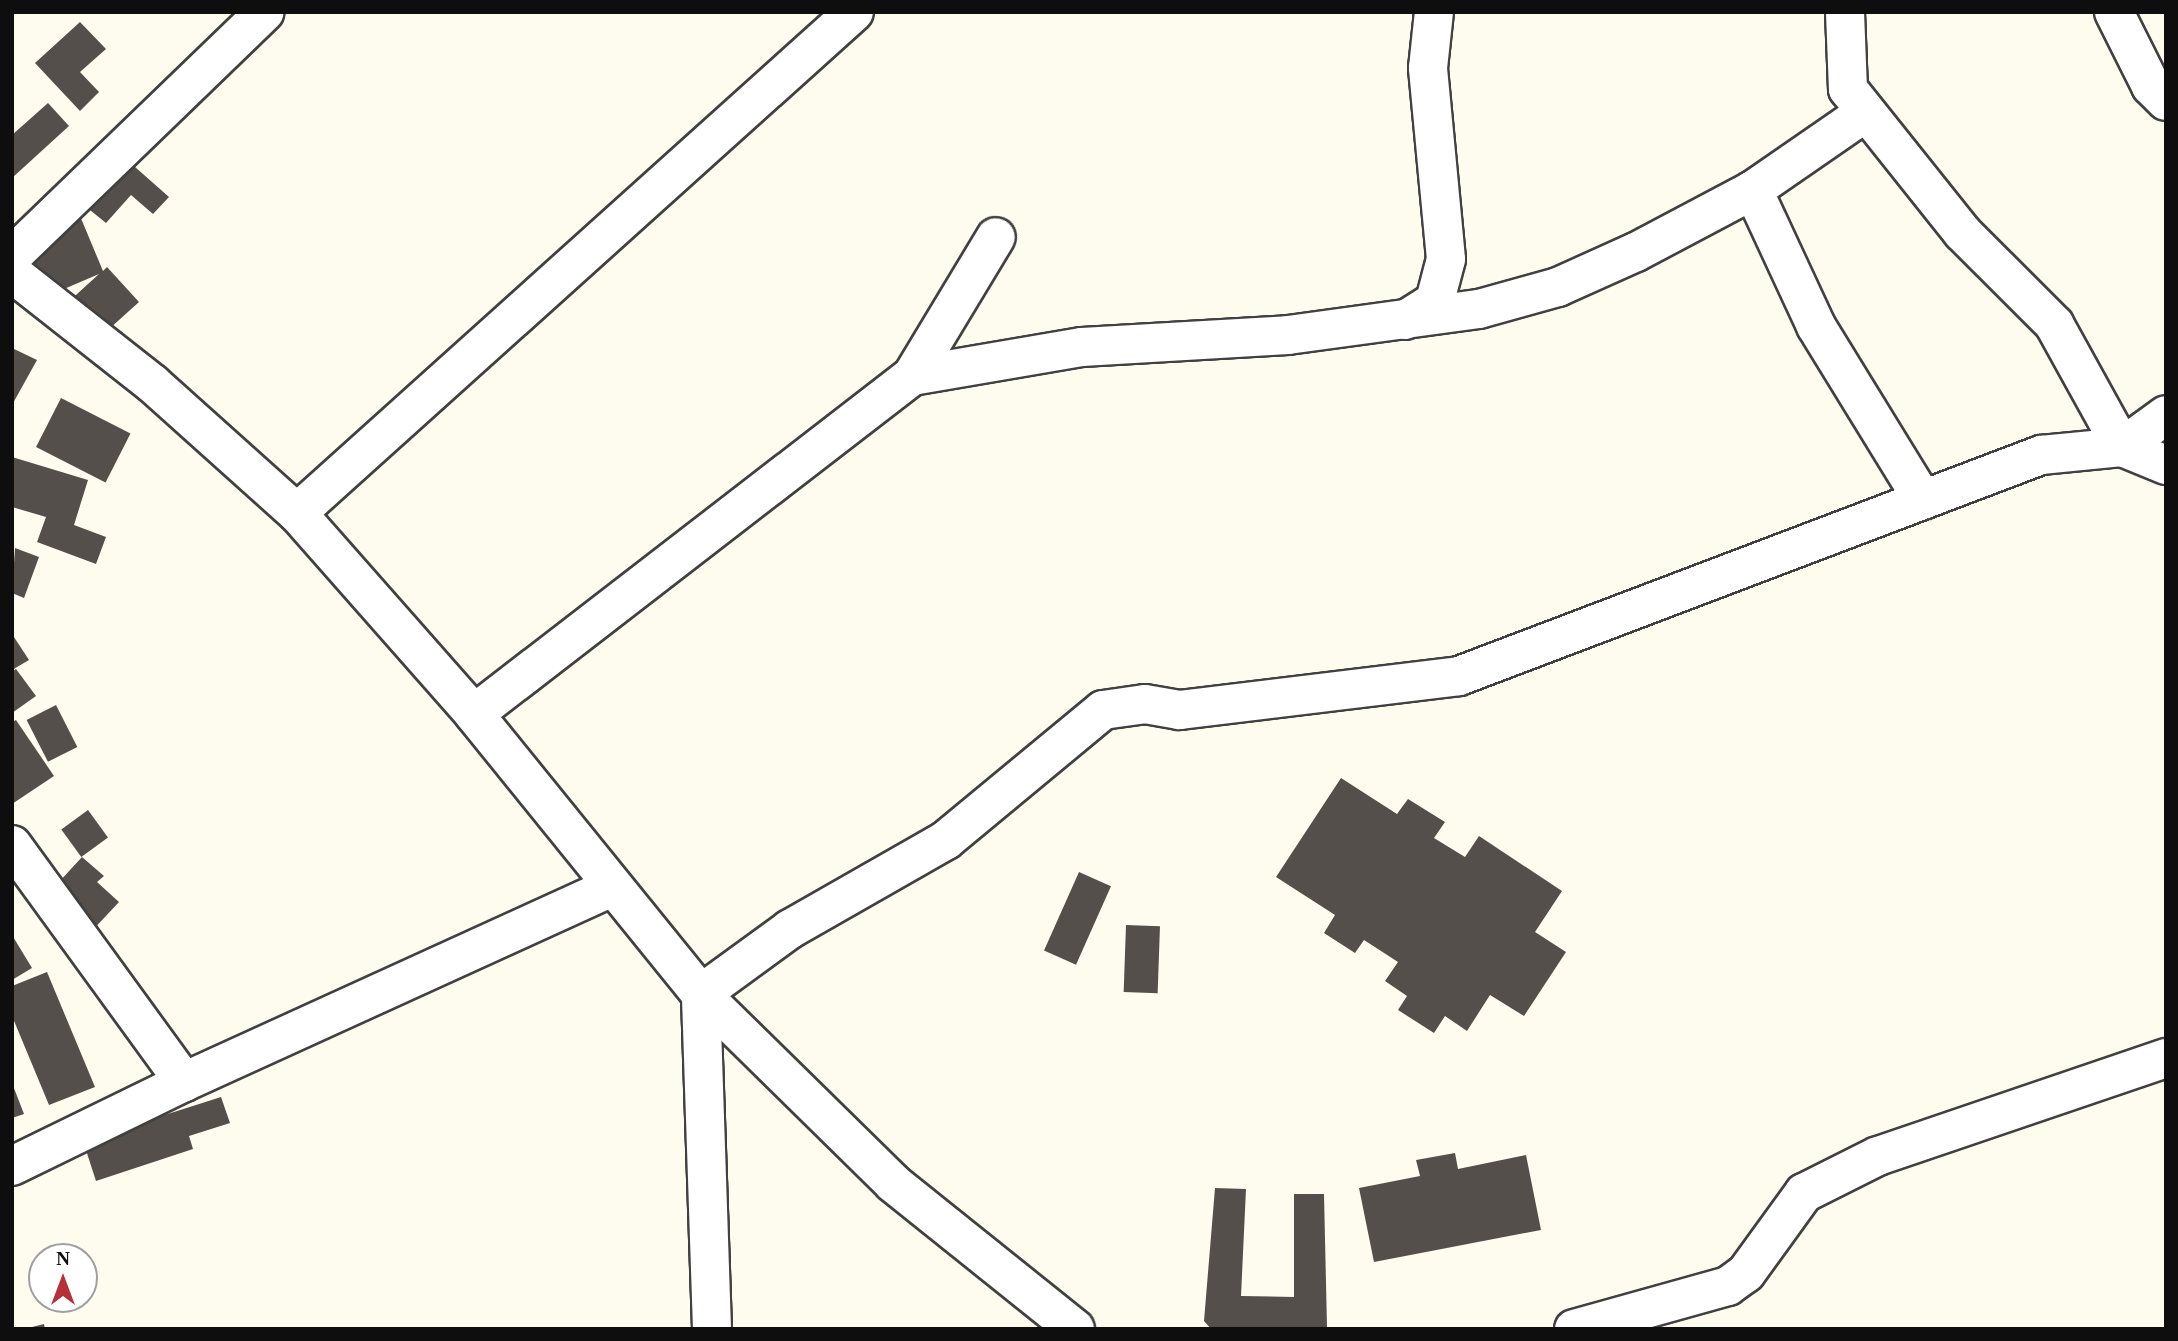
<!DOCTYPE html>
<html>
<head>
<meta charset="utf-8">
<style>
	body { margin:0 }
	#map { position:relative; width:2178px; height:1341px; overflow:hidden; background:#fefbef; font-family:"Times New Roman",serif }
	div>[style] { position:absolute }
	[style*='--x'] { left:calc(var(--x)*1px); top:calc(var(--y)*1px); width:calc(var(--w)*1px); rotate:calc(var(--a)*1deg) }
	.building>* { inset:0; background:#554f4b; transform-origin:0 0 }
	.roads { filter:drop-shadow(2px 0 #414141) drop-shadow(-2px 0 #414141) drop-shadow(0 2px #414141) drop-shadow(0 -2px #414141) }
	.minor>* { height:38px; margin:-19px; padding:0 19px; transform-origin:19px; border-radius:19px; background:#fff }
	span { translate:-50% -50%; white-space:nowrap; text-align:center; line-height:1.15; -webkit-text-stroke:7px #fff; paint-order:stroke }
	.frame { position:absolute; inset:0; border:14px solid #0e0e0e; pointer-events:none }
	.north { position:absolute; left:28px; top:1243px; width:70px; height:70px; box-sizing:border-box; background:#fff; border:2px solid #9f9f9f; border-radius:50%; rotate:0deg; font-size:19px; font-weight:700; line-height:28px; text-align:center; color:#0e0e0e }
	.north::after { content:''; display:block; margin:auto; width:24px; height:32px; background:#b2313a; clip-path:polygon(50% 0,100% 100%,50% 72%,0 100%) }
</style>
</head>
<body>
<div id="map">
	<div class="building">
		<i style="clip-path:polygon(80px 22px,106px 49px,80px 72px,99px 92px,80px 111px,35px 63px)"></i>
		<i style="clip-path:polygon(48px 103px,69px 126px,12px 178px,12px 135px)"></i>
		<i style="clip-path:polygon(126px 159px,169px 197px,153px 214px,131px 195px,106px 223px,85px 206px)"></i>
		<i style="clip-path:polygon(75px 204px,103px 271px,107px 267px,139px 302px,98px 339px,66px 304px,99px 274px,43px 298px,14px 231px)"></i>
		<i style="clip-path:polygon(12px 348px,37px 360px,12px 405px)"></i>
		<i style="left:61px;top:398px;width:78px;height:55px;rotate:27deg"></i>
		<i style="clip-path:polygon(12px 457px,88px 480px,74px 525px,106px 537px,96px 564px,37px 542px,46px 517px,12px 507px)"></i>
		<i style="clip-path:polygon(15px 548px,39px 557px,24px 598px,12px 593px)"></i>
		<i style="clip-path:polygon(12px 634px,29px 660px,12px 670px)"></i>
		<i style="clip-path:polygon(16px 669px,36px 696px,12px 713px,12px 672px)"></i>
		<i style="left:56px;top:705px;width:47px;height:33px;rotate:63deg"></i>
		<i style="clip-path:polygon(16px 720px,54px 776px,12px 804px,12px 722px)"></i>
		<i style="clip-path:polygon(1341px 778px,1397px 814px,1408px 799px,1445px 822px,1434px 838px,1465px 857px,1479px 836px,1562px 891px,1535px 932px,1566px 952px,1524px 1016px,1490px 995px,1467px 1031px,1445px 1016px,1434px 1033px,1398px 1010px,1407px 996px,1385px 981px,1398px 962px,1364px 940px,1355px 953px,1324px 933px,1335px 915px,1276px 877px)"></i>
		<i style="left:88px;top:810px;width:34px;height:33px;rotate:54deg"></i>
		<i style="clip-path:polygon(82px 857px,104px 876px,97px 882px,119px 902px,89px 934px,47px 895px)"></i>
		<i style="left:1079px;top:872px;width:35px;height:86px;rotate:24deg"></i>
		<i style="left:1126px;top:925px;width:34px;height:67px;rotate:2deg"></i>
		<i style="clip-path:polygon(12px 935px,32px 968px,12px 980px)"></i>
		<i style="clip-path:polygon(47px 972px,95px 1087px,49px 1105px,12px 1016px,12px 986px)"></i>
		<i style="clip-path:polygon(12px 1083px,24px 1114px,12px 1118px)"></i>
		<i style="clip-path:polygon(221px 1097px,230px 1123px,189px 1136px,193px 1149px,96px 1181px,83px 1141px)"></i>
		<i style="clip-path:polygon(1455px 1153px,1458px 1169px,1526px 1155px,1541px 1230px,1374px 1262px,1359px 1188px,1420px 1176px,1416px 1160px)"></i>
		<i style="clip-path:polygon(1215px 1188px,1246px 1189px,1241px 1296px,1294px 1297px,1294px 1194px,1324px 1194px,1327px 1327px,1211px 1329px,1204px 1321px)"></i>
		<i style="clip-path:polygon(44px 1324px,45px 1329px,29px 1329px,28px 1328px)"></i>
	</div>
	<div class="roads">
		<div class="minor">
			<i style="--x:1845;--y:12;--w:77;--a:87.8"></i>
			<i style="--x:1848;--y:89;--w:184;--a:51.4"></i>
			<i style="--x:1963;--y:233;--w:129;--a:45"></i>
			<i style="--x:2054;--y:324;--w:141;--a:61.1"></i>
			<i style="--x:2114;--y:12;--w:83;--a:63.4"></i>
			<i style="--x:2151;--y:86;--w:21;--a:45"></i>
			<i style="--x:1753;--y:190;--w:150;--a:65.1"></i>
			<i style="--x:1816;--y:326;--w:204;--a:58.4"></i>
			<i style="--x:12;--y:256;--w:351;--a:-44"></i>
			<i style="--x:12;--y:273;--w:179;--a:38.2"></i>
			<i style="--x:153;--y:384;--w:193;--a:41.9"></i>
			<i style="--x:297;--y:513;--w:268;--a:48.6"></i>
			<i style="--x:474;--y:714;--w:360;--a:51"></i>
			<i style="--x:701;--y:994;--w:269;--a:44.5"></i>
			<i style="--x:893;--y:1183;--w:233;--a:38.7"></i>
			<i style="--x:1405;--y:320;--w:36;--a:-32"></i>
			<i style="--x:1435;--y:301;--w:43;--a:-75.3"></i>
			<i style="--x:1446;--y:259;--w:192;--a:-95.4"></i>
			<i style="--x:1428;--y:68;--w:56;--a:-83.9"></i>
			<i style="--x:912;--y:376;--w:172;--a:-9.7"></i>
			<i style="--x:1082;--y:347;--w:206;--a:-3.3"></i>
			<i style="--x:1288;--y:335;--w:193;--a:-7.8"></i>
			<i style="--x:1479;--y:309;--w:82;--a:-15.6"></i>
			<i style="--x:1558;--y:287;--w:85;--a:-24.2"></i>
			<i style="--x:1636;--y:252;--w:132;--a:-27.9"></i>
			<i style="--x:1753;--y:190;--w:137;--a:-34.6"></i>
			<i style="--x:2122;--y:447;--w:54;--a:-36"></i>
			<i style="--x:297;--y:513;--w:749;--a:-41.97"></i>
			<i style="--x:474;--y:714;--w:553;--a:-37.66"></i>
			<i style="--x:912;--y:376;--w:162;--a:-58.9"></i>
			<i style="--x:12;--y:845;--w:293;--a:54"></i>
			<i style="--x:12;--y:1166;--w:191;--a:-26"></i>
			<i style="--x:184;--y:1082;--w:469;--a:-24.5"></i>
			<i style="--x:712;--y:1329;--w:335;--a:-91.9"></i>
			<i style="--x:701;--y:994;--w:110;--a:-36.1"></i>
			<i style="--x:790;--y:929;--w:180;--a:-29.7"></i>
			<i style="--x:946;--y:840;--w:204;--a:-39.6"></i>
			<i style="--x:1103;--y:710;--w:42;--a:-8.1"></i>
			<i style="--x:1145;--y:704;--w:35;--a:10"></i>
			<i style="--x:1179;--y:710;--w:282;--a:-6.9"></i>
			<i style="--x:1459;--y:676;--w:623;--a:-20.79"></i>
			<i style="--x:2041;--y:455;--w:81;--a:-5.6"></i>
			<i style="--x:2122;--y:447;--w:48;--a:22.2"></i>
			<i style="--x:1574;--y:1329;--w:160;--a:-15.6"></i>
			<i style="--x:1728;--y:1286;--w:22;--a:-36"></i>
			<i style="--x:1746;--y:1273;--w:99;--a:-54.1"></i>
			<i style="--x:1804;--y:1193;--w:83;--a:-26.6"></i>
			<i style="--x:1878;--y:1156;--w:304;--a:-18.8"></i>
		</div>
	</div>
	<div class="frame"></div>
	<div class="north">N</div>
</div>
</body>
</html>
